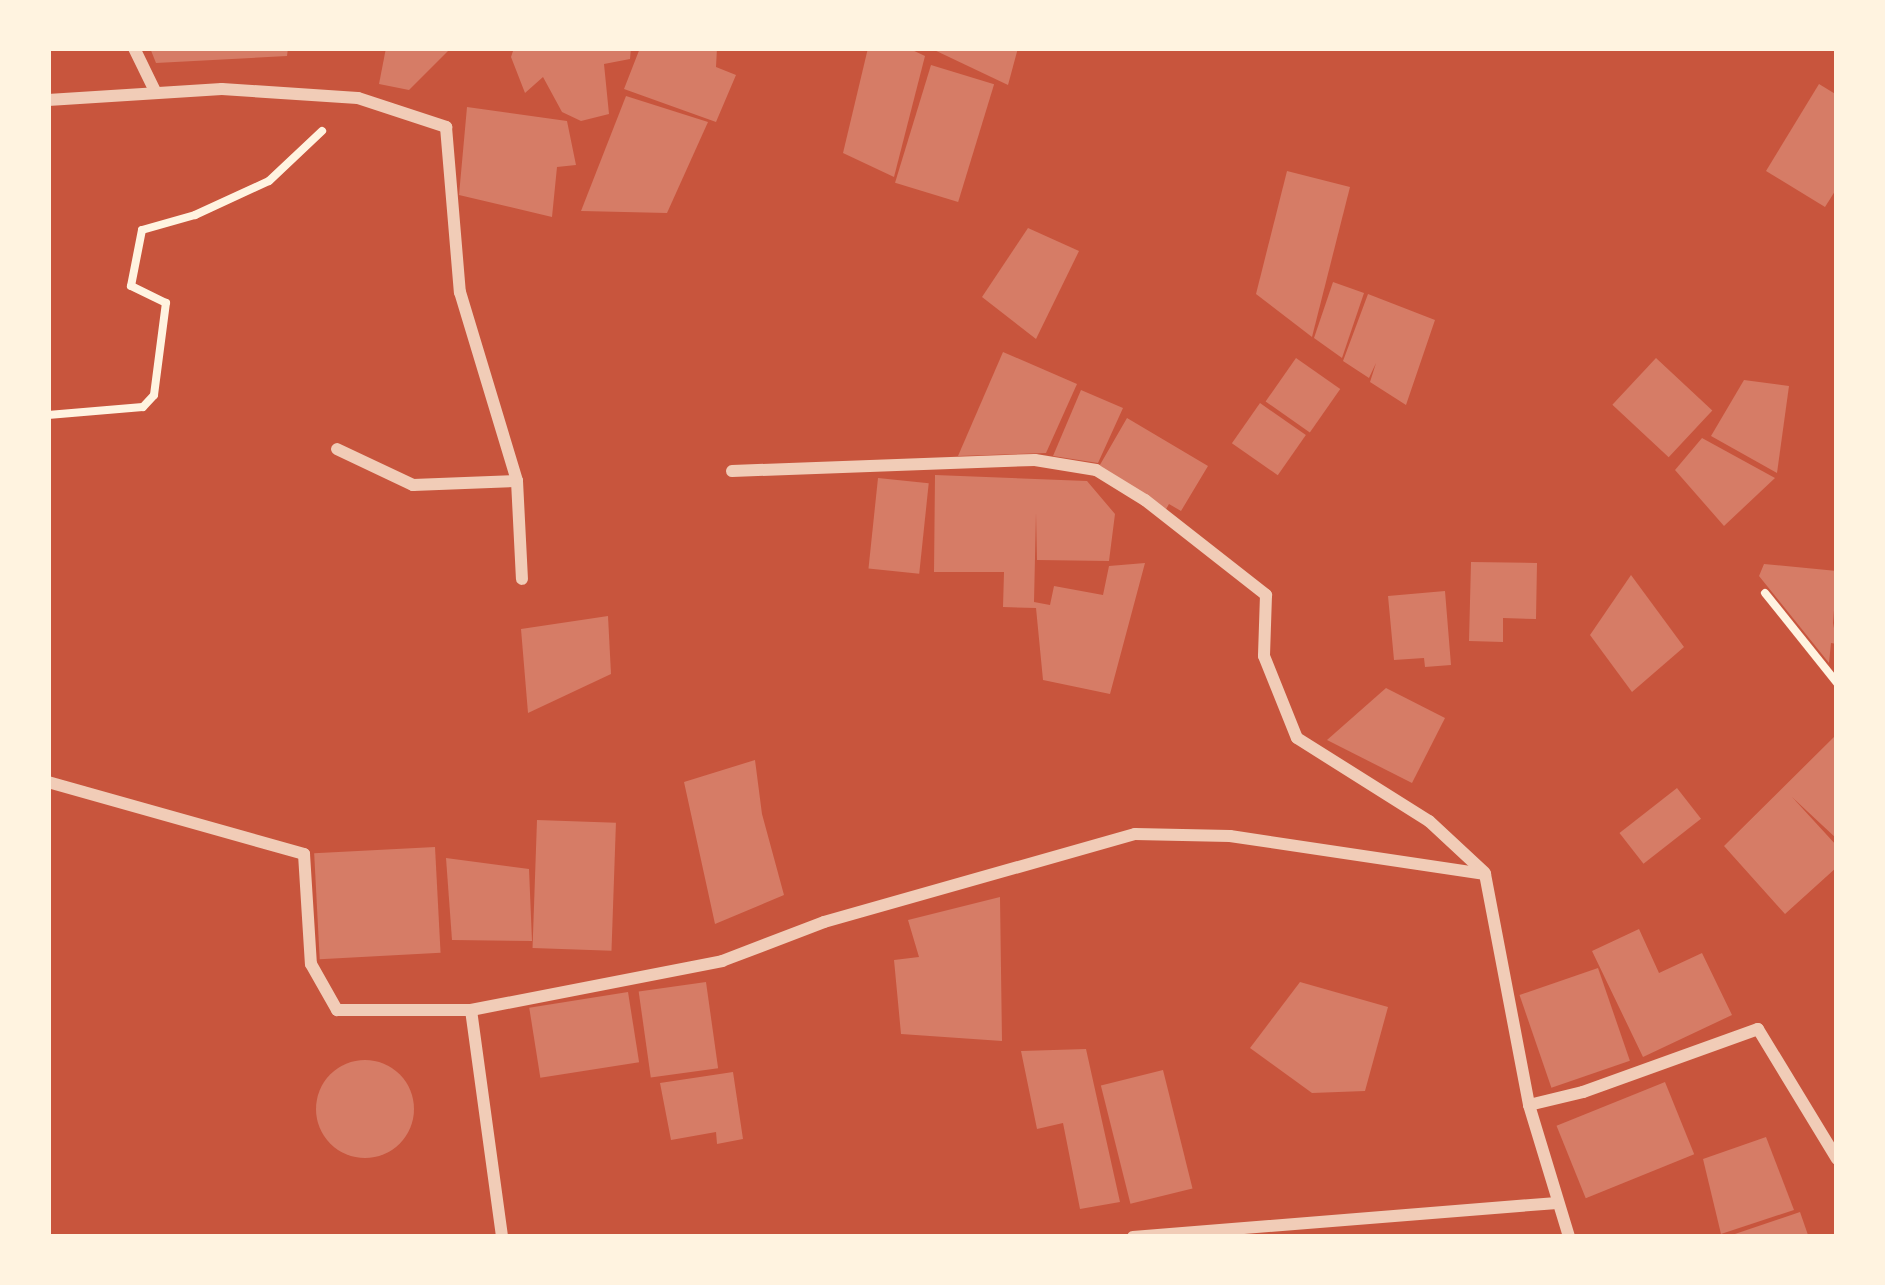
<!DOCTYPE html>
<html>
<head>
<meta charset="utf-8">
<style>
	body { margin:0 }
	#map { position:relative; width:1885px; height:1285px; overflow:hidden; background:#c8553d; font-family:"Varela Round",sans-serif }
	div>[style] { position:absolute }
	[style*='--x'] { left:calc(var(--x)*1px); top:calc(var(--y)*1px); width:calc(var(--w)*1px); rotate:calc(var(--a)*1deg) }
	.building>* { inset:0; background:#d67c66; transform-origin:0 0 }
	.round { border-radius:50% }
	.path>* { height:8px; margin:-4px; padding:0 4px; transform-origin:4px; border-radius:4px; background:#fff3e0 }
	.minor>* { height:12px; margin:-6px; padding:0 6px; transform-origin:6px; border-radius:6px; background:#f1ccb7 }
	span { translate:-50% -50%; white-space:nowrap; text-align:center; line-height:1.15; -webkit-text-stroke:10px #fff3e0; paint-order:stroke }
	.frame { position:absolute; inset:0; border:51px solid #fff3e0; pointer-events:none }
</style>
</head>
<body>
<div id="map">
	<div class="building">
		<i style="clip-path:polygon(150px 48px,288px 48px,287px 56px,156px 63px)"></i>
		<i style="clip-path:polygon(386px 48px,447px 48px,448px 51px,409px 90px,379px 84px)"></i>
		<i style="clip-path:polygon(514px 48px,631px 48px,630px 59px,604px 64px,609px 114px,581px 121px,562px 112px,543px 77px,525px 93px,511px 57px)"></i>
		<i style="clip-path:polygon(640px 48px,717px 48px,716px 67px,736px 75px,716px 122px,624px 89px)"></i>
		<i style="clip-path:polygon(868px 48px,908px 48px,925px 56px,894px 177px,843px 153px)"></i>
		<i style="clip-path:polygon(930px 48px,1018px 48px,1008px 85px)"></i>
		<i style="left:931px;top:65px;width:66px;height:123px;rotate:17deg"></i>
		<i style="clip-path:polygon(1819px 84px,1837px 95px,1837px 188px,1825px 207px,1766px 171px)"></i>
		<i style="clip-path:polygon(626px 96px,708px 122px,667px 213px,581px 211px)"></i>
		<i style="clip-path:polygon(467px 107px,567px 121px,576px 165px,557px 167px,552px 217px,459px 195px)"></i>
		<i style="clip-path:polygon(1287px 171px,1350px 187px,1312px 337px,1256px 294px)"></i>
		<i style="clip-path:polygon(1028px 228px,1079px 251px,1036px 339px,982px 297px)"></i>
		<i style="clip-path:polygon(1333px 282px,1364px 293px,1342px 358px,1314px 338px)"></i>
		<i style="clip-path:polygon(1368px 294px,1435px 320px,1406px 405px,1370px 382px,1376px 363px,1369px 378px,1343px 361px)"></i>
		<i style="clip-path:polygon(1003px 352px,1077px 384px,1046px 453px,958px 456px)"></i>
		<i style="left:1296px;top:358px;width:54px;height:53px;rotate:35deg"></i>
		<i style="left:1656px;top:358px;width:77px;height:64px;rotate:43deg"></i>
		<i style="clip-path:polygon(1744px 380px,1789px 386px,1777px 473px,1711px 436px)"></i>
		<i style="clip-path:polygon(1081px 390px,1123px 408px,1098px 463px,1053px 456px)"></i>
		<i style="left:1260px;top:403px;width:56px;height:49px;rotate:35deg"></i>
		<i style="clip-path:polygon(1127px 418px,1208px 466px,1181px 511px,1169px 504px,1165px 511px,1097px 470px)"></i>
		<i style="clip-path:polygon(1702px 438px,1775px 478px,1724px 526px,1675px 470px)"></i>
		<i style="clip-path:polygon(935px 475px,1087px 481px,1115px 514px,1109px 561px,1037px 560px,1036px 513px,1034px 602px,1050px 605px,1054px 586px,1103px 595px,1109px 566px,1145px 563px,1110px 694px,1043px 680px,1036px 608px,1003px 607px,1004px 572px,934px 572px)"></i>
		<i style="left:878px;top:478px;width:51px;height:91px;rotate:6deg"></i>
		<i style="clip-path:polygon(1471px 562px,1537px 563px,1536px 619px,1503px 618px,1503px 642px,1469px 641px)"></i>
		<i style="clip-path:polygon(1764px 564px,1837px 571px,1833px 623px,1837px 644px,1831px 643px,1829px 663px,1759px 576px)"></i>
		<i style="clip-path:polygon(1631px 575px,1684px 647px,1632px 692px,1590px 635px)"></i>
		<i style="clip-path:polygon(1445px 591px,1451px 665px,1425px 667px,1424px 658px,1394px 660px,1388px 596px)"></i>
		<i style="clip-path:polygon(608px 616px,611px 674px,528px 713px,521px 629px)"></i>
		<i style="clip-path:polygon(1386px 688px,1445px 718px,1412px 783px,1327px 740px)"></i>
		<i style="clip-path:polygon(1837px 734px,1837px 839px,1792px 797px,1837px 846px,1837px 867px,1785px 914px,1724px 846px)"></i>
		<i style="clip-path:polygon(755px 760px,762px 814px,784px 895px,715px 924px,684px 782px)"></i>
		<i style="left:1677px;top:788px;width:39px;height:73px;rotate:52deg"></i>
		<i style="left:537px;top:820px;width:79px;height:128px;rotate:2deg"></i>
		<i style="left:435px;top:847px;width:106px;height:121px;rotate:87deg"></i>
		<i style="clip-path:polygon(446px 858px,529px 869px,532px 941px,452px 940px)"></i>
		<i style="clip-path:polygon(1000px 897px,1002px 1041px,901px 1034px,894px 960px,919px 957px,908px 920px)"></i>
		<i style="clip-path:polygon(1639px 929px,1659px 973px,1702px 953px,1732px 1015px,1643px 1057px,1592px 951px)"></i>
		<i style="left:1598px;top:968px;width:98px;height:83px;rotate:71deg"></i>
		<i style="left:706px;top:982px;width:87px;height:68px;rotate:82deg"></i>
		<i style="clip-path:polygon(1300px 982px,1388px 1007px,1365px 1091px,1312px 1093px,1250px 1048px)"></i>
		<i style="left:628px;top:992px;width:71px;height:100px;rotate:81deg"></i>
		<i style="clip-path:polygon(1086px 1049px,1120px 1202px,1080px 1209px,1063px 1123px,1037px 1129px,1021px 1051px)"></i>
		<i class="round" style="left:316px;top:1060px;width:98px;height:98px"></i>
		<i style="left:1163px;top:1070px;width:122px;height:64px;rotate:76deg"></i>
		<i style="clip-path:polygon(733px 1072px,743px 1139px,717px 1144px,716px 1132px,671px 1140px,660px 1083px)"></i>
		<i style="left:1665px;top:1082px;width:78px;height:117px;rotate:68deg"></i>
		<i style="clip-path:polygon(1766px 1137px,1794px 1210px,1721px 1234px,1703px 1159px)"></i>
		<i style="clip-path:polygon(1800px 1212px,1808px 1235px,1729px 1237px,1729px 1236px)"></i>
	</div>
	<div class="path">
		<i style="--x:48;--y:415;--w:95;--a:-4.8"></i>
		<i style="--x:143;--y:407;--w:16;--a:-47"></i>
		<i style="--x:154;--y:395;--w:93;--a:-82.6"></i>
		<i style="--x:166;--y:303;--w:39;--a:-154"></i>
		<i style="--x:131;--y:286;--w:57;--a:-78.9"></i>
		<i style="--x:142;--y:230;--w:55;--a:-15.8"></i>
		<i style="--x:195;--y:215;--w:81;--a:-24.7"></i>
		<i style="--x:269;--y:181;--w:73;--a:-43.3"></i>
		<i style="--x:1765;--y:593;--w:115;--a:51.3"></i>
	</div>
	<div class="minor">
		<i style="--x:134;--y:48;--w:48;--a:64"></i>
		<i style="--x:48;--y:100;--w:174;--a:-3.6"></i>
		<i style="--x:222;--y:89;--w:136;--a:3.8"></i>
		<i style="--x:358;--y:98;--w:93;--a:18.2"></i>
		<i style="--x:446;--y:127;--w:166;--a:85.2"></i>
		<i style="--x:460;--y:292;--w:197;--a:73.2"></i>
		<i style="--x:517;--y:481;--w:104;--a:177.8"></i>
		<i style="--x:413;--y:485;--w:84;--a:-154.7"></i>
		<i style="--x:732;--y:471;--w:303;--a:-2.1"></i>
		<i style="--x:1035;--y:460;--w:62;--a:9.3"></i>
		<i style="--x:1096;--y:470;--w:57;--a:31.5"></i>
		<i style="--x:1145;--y:500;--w:154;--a:38.1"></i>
		<i style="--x:1266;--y:595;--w:61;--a:91.9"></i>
		<i style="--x:1264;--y:656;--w:88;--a:68.1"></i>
		<i style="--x:1297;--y:738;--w:156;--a:32.2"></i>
		<i style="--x:1429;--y:821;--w:76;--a:42.9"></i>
		<i style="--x:517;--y:481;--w:98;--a:87.1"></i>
		<i style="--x:48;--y:782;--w:266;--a:15.7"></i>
		<i style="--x:304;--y:854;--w:110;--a:86.4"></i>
		<i style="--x:311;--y:964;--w:53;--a:60.5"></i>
		<i style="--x:337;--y:1010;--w:134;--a:0"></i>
		<i style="--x:471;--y:1010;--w:256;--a:-11"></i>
		<i style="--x:722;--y:961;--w:109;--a:-20.9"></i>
		<i style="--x:824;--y:922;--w:323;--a:-15.8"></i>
		<i style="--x:1135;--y:834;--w:95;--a:1.2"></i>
		<i style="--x:1230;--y:836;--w:258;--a:8.5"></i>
		<i style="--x:1485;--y:874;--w:235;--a:79.2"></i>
		<i style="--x:1529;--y:1105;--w:138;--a:73.1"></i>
		<i style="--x:471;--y:1010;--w:229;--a:82.2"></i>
		<i style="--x:1529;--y:1105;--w:56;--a:-13.5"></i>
		<i style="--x:1583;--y:1092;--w:186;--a:-19.8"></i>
		<i style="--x:1758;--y:1029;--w:152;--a:58.7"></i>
		<i style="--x:1133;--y:1237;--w:422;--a:-4.6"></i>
	</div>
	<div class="frame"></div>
</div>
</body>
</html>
